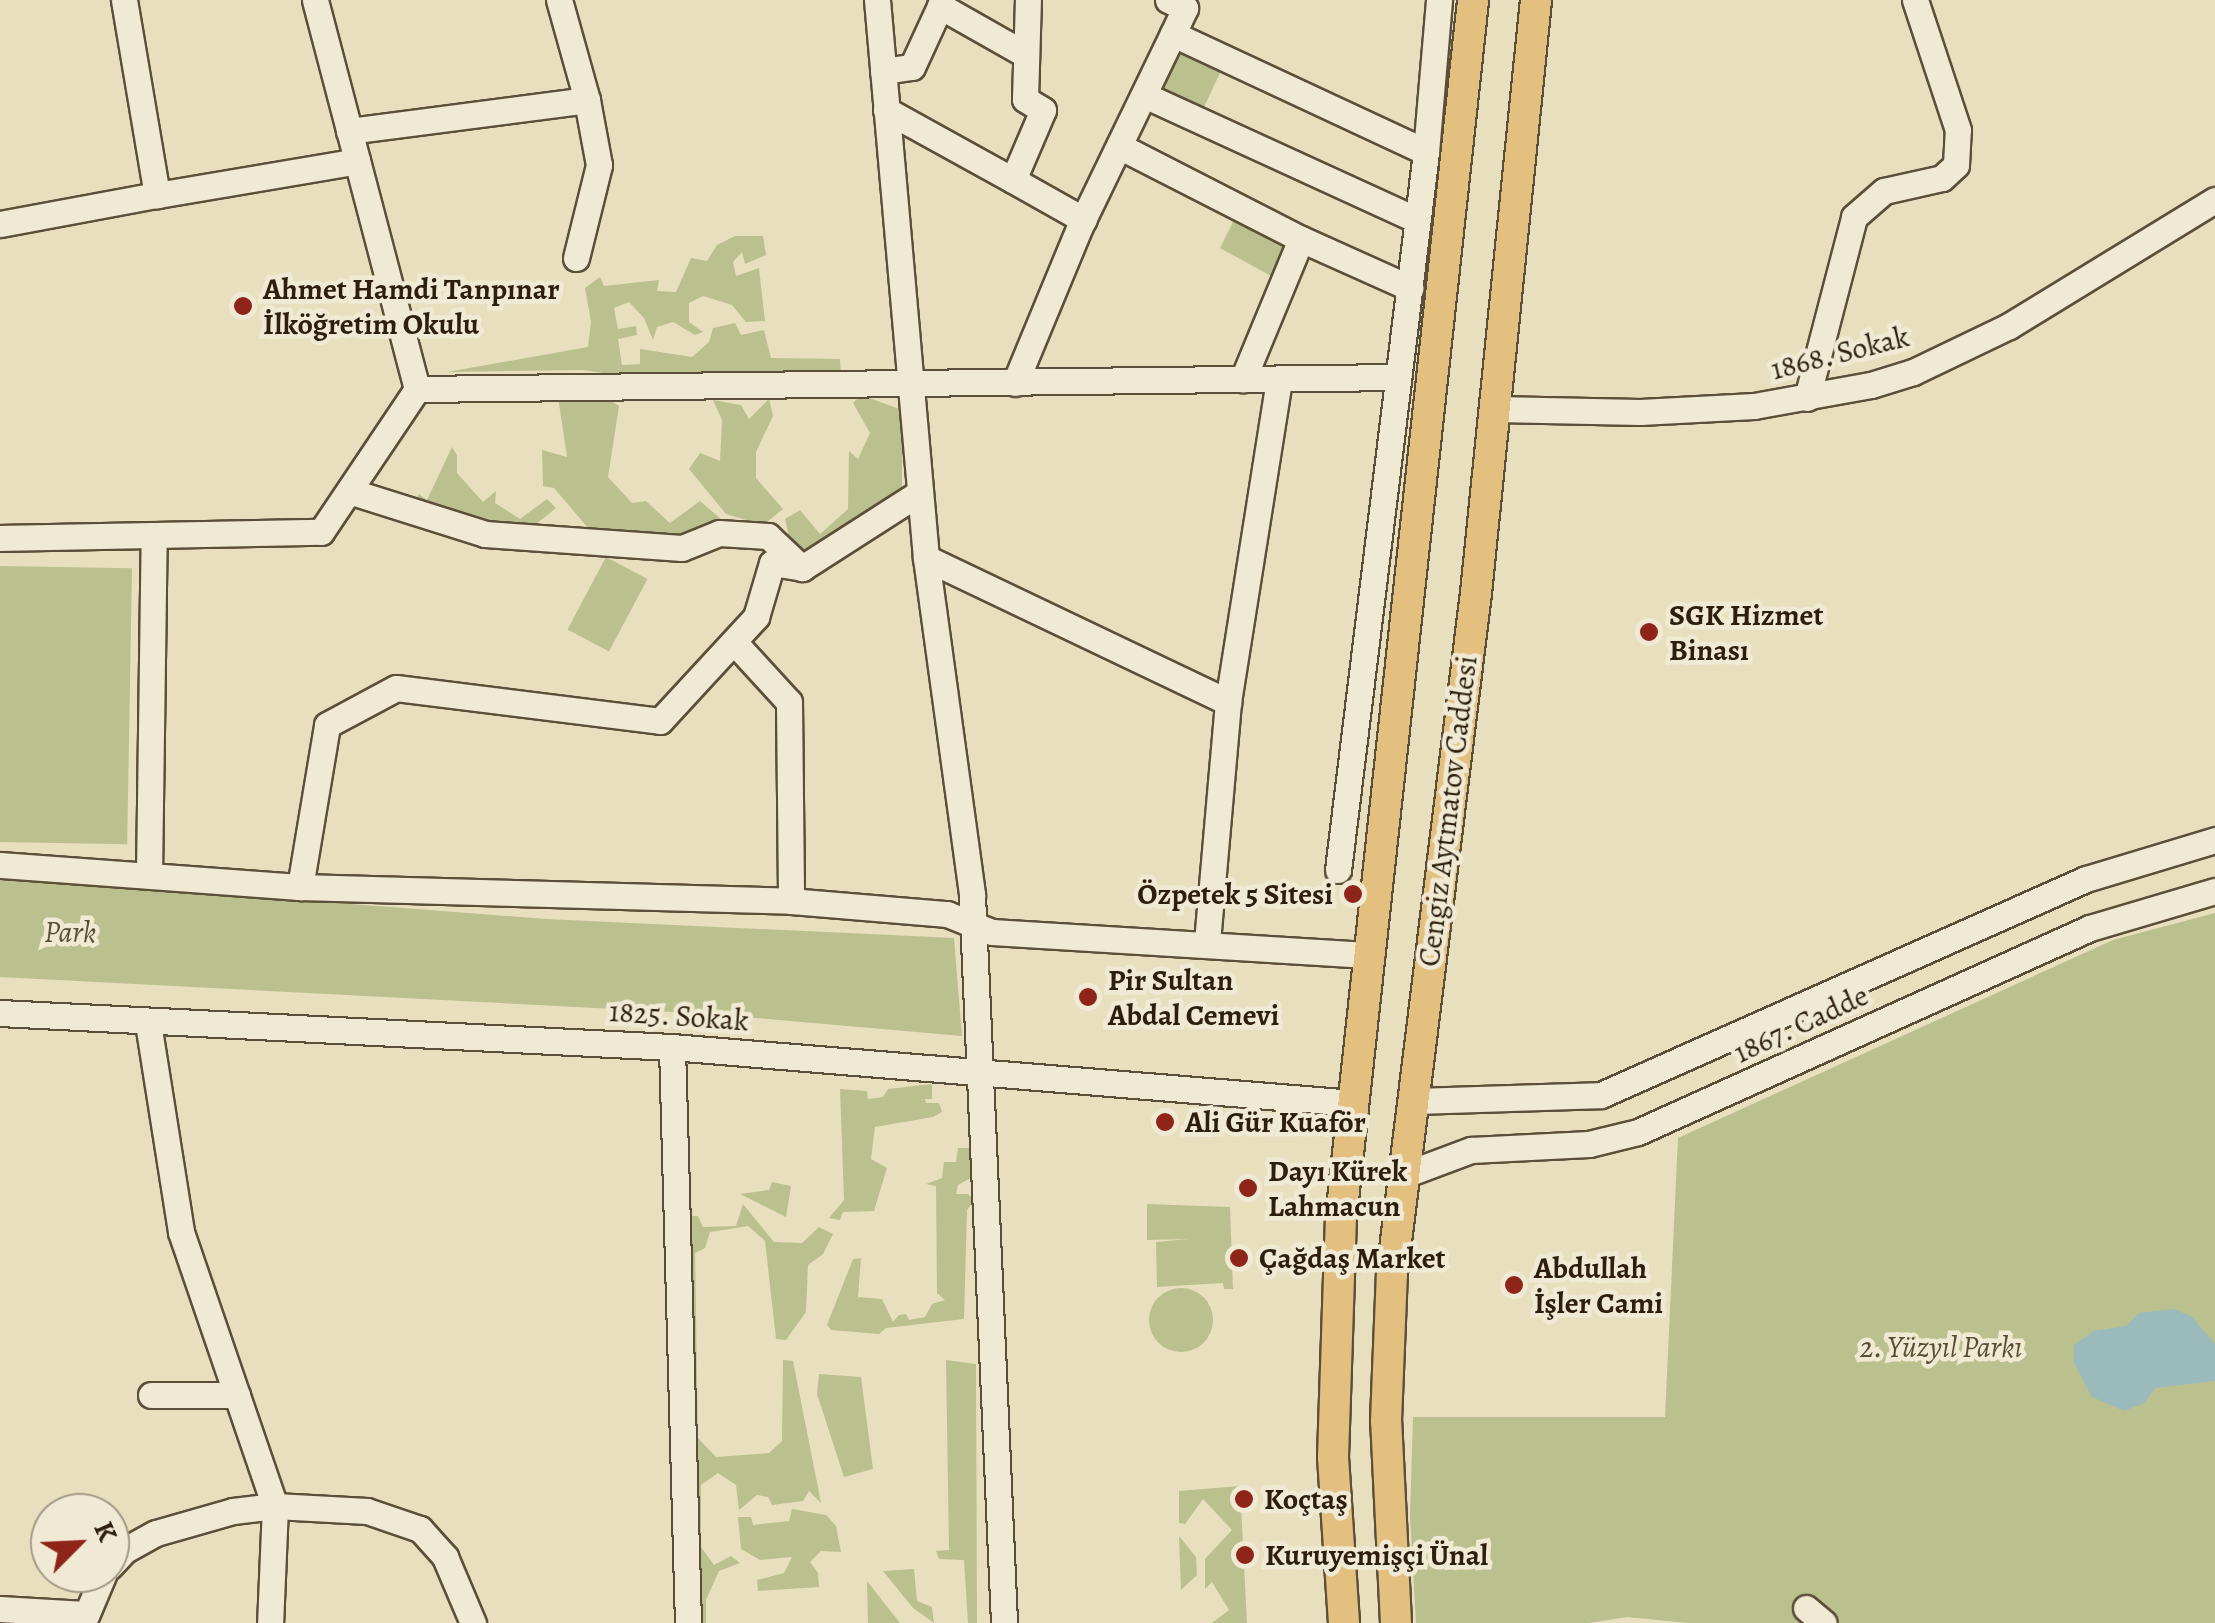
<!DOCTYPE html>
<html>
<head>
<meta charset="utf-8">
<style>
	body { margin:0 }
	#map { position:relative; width:2215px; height:1623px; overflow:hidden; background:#e8dfbf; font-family:Alegreya,serif }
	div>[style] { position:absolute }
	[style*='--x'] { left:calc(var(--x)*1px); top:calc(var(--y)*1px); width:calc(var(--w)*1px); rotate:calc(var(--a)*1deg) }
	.green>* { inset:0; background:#bbc08f; transform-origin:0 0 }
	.round { border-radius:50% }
	.water>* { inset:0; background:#9bbabb }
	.roads { filter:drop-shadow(2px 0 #5c4f39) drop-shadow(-2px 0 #5c4f39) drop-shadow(0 2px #5c4f39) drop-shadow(0 -2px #5c4f39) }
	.minor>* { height:25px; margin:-12.5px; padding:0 12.5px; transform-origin:12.5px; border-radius:12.5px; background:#f0ead5 }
	.major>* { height:30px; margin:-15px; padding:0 15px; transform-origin:15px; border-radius:15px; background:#e4c080 }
	.dots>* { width:28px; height:28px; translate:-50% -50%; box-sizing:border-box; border:5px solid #f0ead5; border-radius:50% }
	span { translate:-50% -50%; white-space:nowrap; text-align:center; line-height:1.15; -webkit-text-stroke:9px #f0ead5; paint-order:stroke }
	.poi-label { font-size:30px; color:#2d1f0c; font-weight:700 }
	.left { translate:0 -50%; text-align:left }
	.right { translate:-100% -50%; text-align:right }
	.street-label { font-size:30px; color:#2d1f0c }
	.park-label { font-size:30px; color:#584f33; font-style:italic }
	.north { position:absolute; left:30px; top:1493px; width:100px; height:100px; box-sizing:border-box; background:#f0ead5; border:2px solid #a29985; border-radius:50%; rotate:66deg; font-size:28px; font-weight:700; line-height:40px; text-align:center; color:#2d1f0c }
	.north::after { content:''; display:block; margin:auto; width:35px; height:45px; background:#8f2418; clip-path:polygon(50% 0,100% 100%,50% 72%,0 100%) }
</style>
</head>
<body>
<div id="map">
	<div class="green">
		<i style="left:1173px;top:34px;width:59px;height:68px;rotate:25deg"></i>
		<i style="clip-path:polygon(1237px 214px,1301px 239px,1282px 282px,1220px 248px)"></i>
		<i style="clip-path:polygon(735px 236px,763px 236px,766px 255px,745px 264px,742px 252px,733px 262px,736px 276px,759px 268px,765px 321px,746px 322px,732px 305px,703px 296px,689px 303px,689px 322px,703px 332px,695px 335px,673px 322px,657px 327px,653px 340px,644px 318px,629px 302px,614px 308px,618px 329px,636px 326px,637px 335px,618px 339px,622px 365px,640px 364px,640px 349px,692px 357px,709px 342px,713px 328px,735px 323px,741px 335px,764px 330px,771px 358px,840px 359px,841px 378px,617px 375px,583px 370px,447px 372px,588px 347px,591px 322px,585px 288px,600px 277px,604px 286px,659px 280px,657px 291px,676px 292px,691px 258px,707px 261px,717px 245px)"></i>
		<i style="clip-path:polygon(600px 394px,619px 406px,608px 477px,632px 503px,646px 501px,670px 523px,700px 501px,722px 520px,682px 540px,594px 535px,554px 488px,543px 486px,542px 450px,567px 457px,558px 397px)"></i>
		<i style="clip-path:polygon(861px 395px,902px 410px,902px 496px,805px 555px,790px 541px,785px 519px,800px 510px,820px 534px,848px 509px,849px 451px,858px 459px,870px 433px,853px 403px)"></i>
		<i style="clip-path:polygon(769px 399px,773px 416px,756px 452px,756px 478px,783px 509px,763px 525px,726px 514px,689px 469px,700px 453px,720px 461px,722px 420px,713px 400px,741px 405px,749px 419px)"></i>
		<i style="clip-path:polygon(452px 447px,457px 455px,457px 473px,483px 502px,496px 491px,495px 503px,520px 519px,547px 499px,556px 508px,530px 529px,414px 504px,419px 494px,427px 500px)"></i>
		<i style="left:606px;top:557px;width:47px;height:82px;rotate:28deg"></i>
		<i style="left:0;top:566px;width:132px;height:276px;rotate:1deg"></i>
		<i style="clip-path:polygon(0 877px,546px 919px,954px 938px,962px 1036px,710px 1014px,0 977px)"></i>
		<i style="clip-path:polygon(2215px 913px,2215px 1623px,1688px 1623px,1627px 1617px,1589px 1623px,1416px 1623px,1410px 1516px,1413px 1417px,1665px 1417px,1678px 1138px,2113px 940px)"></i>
		<i style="clip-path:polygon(932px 1084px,932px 1099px,925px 1099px,926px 1103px,939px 1103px,942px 1112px,933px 1117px,875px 1127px,871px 1159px,887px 1168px,874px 1211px,843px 1212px,840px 1220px,829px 1218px,844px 1200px,840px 1089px,867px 1091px,868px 1099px,883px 1097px,888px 1089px)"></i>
		<i style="clip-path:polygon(958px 1148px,979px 1148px,978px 1174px,958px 1185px,956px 1194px,968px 1194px,974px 1200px,967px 1210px,964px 1319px,886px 1328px,879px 1334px,831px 1330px,827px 1325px,853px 1259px,861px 1258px,858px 1297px,882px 1299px,893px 1322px,899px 1315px,906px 1314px,909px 1320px,925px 1317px,932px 1304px,945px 1300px,937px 1293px,936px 1186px,926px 1184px,942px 1178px,944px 1162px,956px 1162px)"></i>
		<i style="clip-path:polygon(772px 1182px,791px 1186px,786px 1217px,740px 1194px,769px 1190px)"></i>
		<i style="clip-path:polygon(743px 1204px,774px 1242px,802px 1243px,819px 1227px,833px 1234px,823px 1254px,808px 1265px,806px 1312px,786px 1340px,776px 1339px,765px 1241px,748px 1226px,710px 1232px,705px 1248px,695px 1253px,698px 1438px,716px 1457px,769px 1453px,782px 1441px,783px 1360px,793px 1361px,821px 1503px,809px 1491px,803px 1501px,772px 1505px,768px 1497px,757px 1495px,739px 1510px,736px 1485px,718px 1473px,701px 1485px,701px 1547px,714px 1565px,731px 1556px,740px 1563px,719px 1571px,706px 1600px,706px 1623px,694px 1623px,688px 1216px,698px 1216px,703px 1227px,736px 1226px)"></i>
		<i style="clip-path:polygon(1147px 1204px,1230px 1207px,1233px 1289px,1224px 1289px,1223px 1283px,1157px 1287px,1156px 1242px,1189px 1239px,1147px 1240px)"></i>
		<i class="round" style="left:1149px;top:1288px;width:64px;height:64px"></i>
		<i style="clip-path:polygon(946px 1360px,976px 1364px,977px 1623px,968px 1623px,964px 1560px,939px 1559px,936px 1551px,949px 1550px)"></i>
		<i style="clip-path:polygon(819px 1374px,861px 1377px,873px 1469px,844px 1477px,817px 1394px)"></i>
		<i style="clip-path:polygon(1240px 1486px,1247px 1623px,1212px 1623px,1229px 1610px,1212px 1582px,1205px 1589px,1205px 1559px,1232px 1530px,1203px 1499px,1185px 1524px,1179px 1523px,1179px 1491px)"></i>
		<i style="clip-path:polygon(792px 1509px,826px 1515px,836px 1526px,841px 1552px,821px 1551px,810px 1562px,818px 1573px,819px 1587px,758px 1591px,757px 1580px,784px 1573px,792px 1557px,760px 1560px,741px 1549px,738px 1517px,751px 1517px,753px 1525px,770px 1523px,789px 1521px)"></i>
		<i style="clip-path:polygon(1179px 1536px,1196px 1557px,1197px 1575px,1181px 1590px)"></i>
		<i style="clip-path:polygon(914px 1569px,917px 1601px,932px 1607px,934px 1623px,913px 1608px,883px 1571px)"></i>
		<i style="clip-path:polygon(867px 1581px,900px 1623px,868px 1623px)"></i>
	</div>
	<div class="water">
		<i style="clip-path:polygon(2173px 1309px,2191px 1316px,2215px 1344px,2215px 1381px,2155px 1388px,2144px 1403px,2124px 1411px,2092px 1397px,2074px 1363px,2074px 1345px,2094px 1331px,2126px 1326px,2139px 1313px)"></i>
	</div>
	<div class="roads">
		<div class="minor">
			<i style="--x:124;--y:0;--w:198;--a:80.4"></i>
			<i style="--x:157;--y:195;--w:203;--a:-9.6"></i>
			<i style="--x:877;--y:0;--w:560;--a:84.98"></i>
			<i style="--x:926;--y:558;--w:340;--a:82.2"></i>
			<i style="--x:972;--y:895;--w:729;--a:87.48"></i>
			<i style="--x:1168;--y:0;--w:19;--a:25"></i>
			<i style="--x:1185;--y:8;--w:29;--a:115"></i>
			<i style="--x:883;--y:71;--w:29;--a:-8"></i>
			<i style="--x:912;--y:67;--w:67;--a:-65.3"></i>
			<i style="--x:940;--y:6;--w:98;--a:29.5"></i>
			<i style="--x:1144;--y:95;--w:300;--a:24.6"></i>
			<i style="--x:886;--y:110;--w:145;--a:28.9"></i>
			<i style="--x:1013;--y:180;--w:76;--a:-66.8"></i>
			<i style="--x:1043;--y:110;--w:21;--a:-149"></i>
			<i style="--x:1025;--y:99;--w:99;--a:-88.3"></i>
			<i style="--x:349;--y:131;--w:240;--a:-7.4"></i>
			<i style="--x:587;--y:100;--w:104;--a:-105.6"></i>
			<i style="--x:1119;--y:146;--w:204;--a:27.1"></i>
			<i style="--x:1301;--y:239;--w:152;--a:112.5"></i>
			<i style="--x:1013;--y:180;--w:81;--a:29.4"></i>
			<i style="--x:0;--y:224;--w:160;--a:-10.5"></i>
			<i style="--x:1301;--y:239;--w:120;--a:24.2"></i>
			<i style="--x:576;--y:258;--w:96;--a:-76.1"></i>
			<i style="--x:599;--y:165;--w:66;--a:-100.5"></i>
			<i style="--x:1015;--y:383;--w:170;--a:-67.5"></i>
			<i style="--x:1080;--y:226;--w:213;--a:-64.2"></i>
			<i style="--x:1173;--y:34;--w:279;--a:25"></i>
			<i style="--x:417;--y:389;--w:981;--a:-0.7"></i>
			<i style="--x:1807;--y:398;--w:187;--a:-75.4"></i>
			<i style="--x:1854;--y:217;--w:40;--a:-41"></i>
			<i style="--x:1884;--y:191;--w:59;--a:-12.6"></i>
			<i style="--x:1942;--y:178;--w:19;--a:-43"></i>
			<i style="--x:1956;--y:165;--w:35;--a:-87"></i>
			<i style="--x:1958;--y:130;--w:137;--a:-108.3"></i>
			<i style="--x:1495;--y:409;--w:145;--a:1.2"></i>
			<i style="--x:1640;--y:412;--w:114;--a:-3"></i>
			<i style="--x:1754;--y:406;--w:119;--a:-10.2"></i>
			<i style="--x:1871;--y:385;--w:44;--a:-17.2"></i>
			<i style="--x:1913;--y:372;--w:106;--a:-25.6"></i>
			<i style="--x:2009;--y:326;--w:241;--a:-31.5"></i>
			<i style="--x:349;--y:491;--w:143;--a:17.5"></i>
			<i style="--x:485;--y:534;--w:197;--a:4.1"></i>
			<i style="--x:682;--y:548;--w:40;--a:-22"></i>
			<i style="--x:719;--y:533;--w:49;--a:3.5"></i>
			<i style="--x:768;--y:536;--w:47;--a:43.3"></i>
			<i style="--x:0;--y:538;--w:321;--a:-1.1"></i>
			<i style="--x:321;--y:532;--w:172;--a:-56.1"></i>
			<i style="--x:417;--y:389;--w:402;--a:-104.7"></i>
			<i style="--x:926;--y:558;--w:335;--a:25.5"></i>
			<i style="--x:1228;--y:702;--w:242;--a:95"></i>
			<i style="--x:734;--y:642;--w:81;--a:47.5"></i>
			<i style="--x:789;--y:702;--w:199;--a:89.4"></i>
			<i style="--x:1228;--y:702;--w:327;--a:-81"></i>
			<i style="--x:0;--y:865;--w:301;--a:4.2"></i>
			<i style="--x:300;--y:887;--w:491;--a:1.6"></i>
			<i style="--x:791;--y:901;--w:157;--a:4.8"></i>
			<i style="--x:947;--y:914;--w:48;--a:21.8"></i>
			<i style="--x:992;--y:932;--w:380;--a:3.5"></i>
			<i style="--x:1338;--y:870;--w:723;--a:-83.01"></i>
			<i style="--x:1426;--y:152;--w:153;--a:-85.1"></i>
			<i style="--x:149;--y:875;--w:340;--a:-89.2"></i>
			<i style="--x:300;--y:887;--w:164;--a:-80.5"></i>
			<i style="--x:327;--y:725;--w:78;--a:-28.2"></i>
			<i style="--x:396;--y:688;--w:266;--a:7.1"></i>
			<i style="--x:660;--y:721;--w:142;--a:-47.3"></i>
			<i style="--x:756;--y:617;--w:56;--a:-73.5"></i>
			<i style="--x:772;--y:563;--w:30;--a:9"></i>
			<i style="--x:802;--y:568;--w:139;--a:-32.7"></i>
			<i style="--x:0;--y:1013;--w:673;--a:2.9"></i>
			<i style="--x:672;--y:1047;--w:683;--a:4.7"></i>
			<i style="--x:148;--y:1023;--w:212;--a:81"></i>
			<i style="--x:181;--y:1232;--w:290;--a:71.1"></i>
			<i style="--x:275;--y:1506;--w:117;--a:92.4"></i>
			<i style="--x:672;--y:1047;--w:576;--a:88.41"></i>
			<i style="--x:1412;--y:1101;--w:189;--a:-1.8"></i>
			<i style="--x:1601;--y:1095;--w:531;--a:-24.01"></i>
			<i style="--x:2086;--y:879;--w:135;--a:-16.8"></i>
			<i style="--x:1404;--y:1175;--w:72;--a:-20.5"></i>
			<i style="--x:1471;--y:1150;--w:118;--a:-2.9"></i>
			<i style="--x:1589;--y:1144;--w:50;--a:-13.8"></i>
			<i style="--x:1638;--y:1132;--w:496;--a:-24.3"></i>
			<i style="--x:2090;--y:928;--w:130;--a:-16.5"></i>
			<i style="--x:151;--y:1395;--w:86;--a:0"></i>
			<i style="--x:110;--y:1566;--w:22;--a:-47"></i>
			<i style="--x:125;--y:1550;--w:35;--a:-29"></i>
			<i style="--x:156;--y:1533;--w:80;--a:-15.9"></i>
			<i style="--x:233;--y:1511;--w:42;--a:-6.8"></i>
			<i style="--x:275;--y:1506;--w:92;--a:3.1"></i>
			<i style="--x:367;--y:1511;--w:56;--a:18.8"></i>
			<i style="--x:420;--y:1529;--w:38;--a:48"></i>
			<i style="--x:445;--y:1557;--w:72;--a:67"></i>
			<i style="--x:1806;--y:1608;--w:23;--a:40"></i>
			<i style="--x:0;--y:1609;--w:85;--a:3.4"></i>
			<i style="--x:83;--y:1623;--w:54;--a:-67.2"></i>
		</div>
		<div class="major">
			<i style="--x:1344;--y:1623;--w:166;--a:-93.8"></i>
			<i style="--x:1333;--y:1457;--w:239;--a:-88.1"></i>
			<i style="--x:1341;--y:1218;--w:1225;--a:-83.81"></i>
			<i style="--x:1396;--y:1623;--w:202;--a:-92.8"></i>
			<i style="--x:1386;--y:1421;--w:147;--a:-87.7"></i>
			<i style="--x:1392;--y:1274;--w:686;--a:-82.97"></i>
			<i style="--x:1476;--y:593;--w:596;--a:-84.22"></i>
		</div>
	</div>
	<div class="dots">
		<i style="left:243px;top:306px;background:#8f2418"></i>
		<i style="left:1649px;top:632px;background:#8f2418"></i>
		<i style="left:1353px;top:894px;background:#8f2418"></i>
		<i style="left:1088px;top:997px;background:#8f2418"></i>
		<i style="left:1165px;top:1122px;background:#8f2418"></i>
		<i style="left:1248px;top:1188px;background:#8f2418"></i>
		<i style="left:1239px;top:1258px;background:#8f2418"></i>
		<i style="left:1514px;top:1285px;background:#8f2418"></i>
		<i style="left:1244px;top:1499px;background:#8f2418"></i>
		<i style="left:1245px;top:1555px;background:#8f2418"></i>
	</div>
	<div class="poi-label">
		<span class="left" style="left:263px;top:306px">Ahmet Hamdi Tanpınar<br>İlköğretim Okulu</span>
		<span class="left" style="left:1669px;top:632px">SGK Hizmet<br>Binası</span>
		<span class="right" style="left:1333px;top:894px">Özpetek 5 Sitesi</span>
		<span class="left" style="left:1108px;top:997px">Pir Sultan<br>Abdal Cemevi</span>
		<span class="left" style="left:1185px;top:1122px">Ali Gür Kuaför</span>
		<span class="left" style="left:1268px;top:1188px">Dayı Kürek<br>Lahmacun</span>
		<span class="left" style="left:1259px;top:1258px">Çağdaş Market</span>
		<span class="left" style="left:1534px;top:1285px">Abdullah<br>İşler Cami</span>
		<span class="left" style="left:1264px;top:1499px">Koçtaş</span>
		<span class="left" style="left:1265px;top:1555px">Kuruyemişçi Ünal</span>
	</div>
	<div class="street-label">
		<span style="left:1840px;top:353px;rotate:-14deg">1868. Sokak</span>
		<span style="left:1448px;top:811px;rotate:-83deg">Cengiz Aytmatov Caddesi</span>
		<span style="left:679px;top:1016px;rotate:4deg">1825. Sokak</span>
		<span style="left:1801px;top:1024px;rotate:-25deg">1867. Cadde</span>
	</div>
	<div class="park-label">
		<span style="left:70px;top:932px">Park</span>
		<span style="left:1941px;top:1347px">2. Yüzyıl Parkı</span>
	</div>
	<div class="north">K</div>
</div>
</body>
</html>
